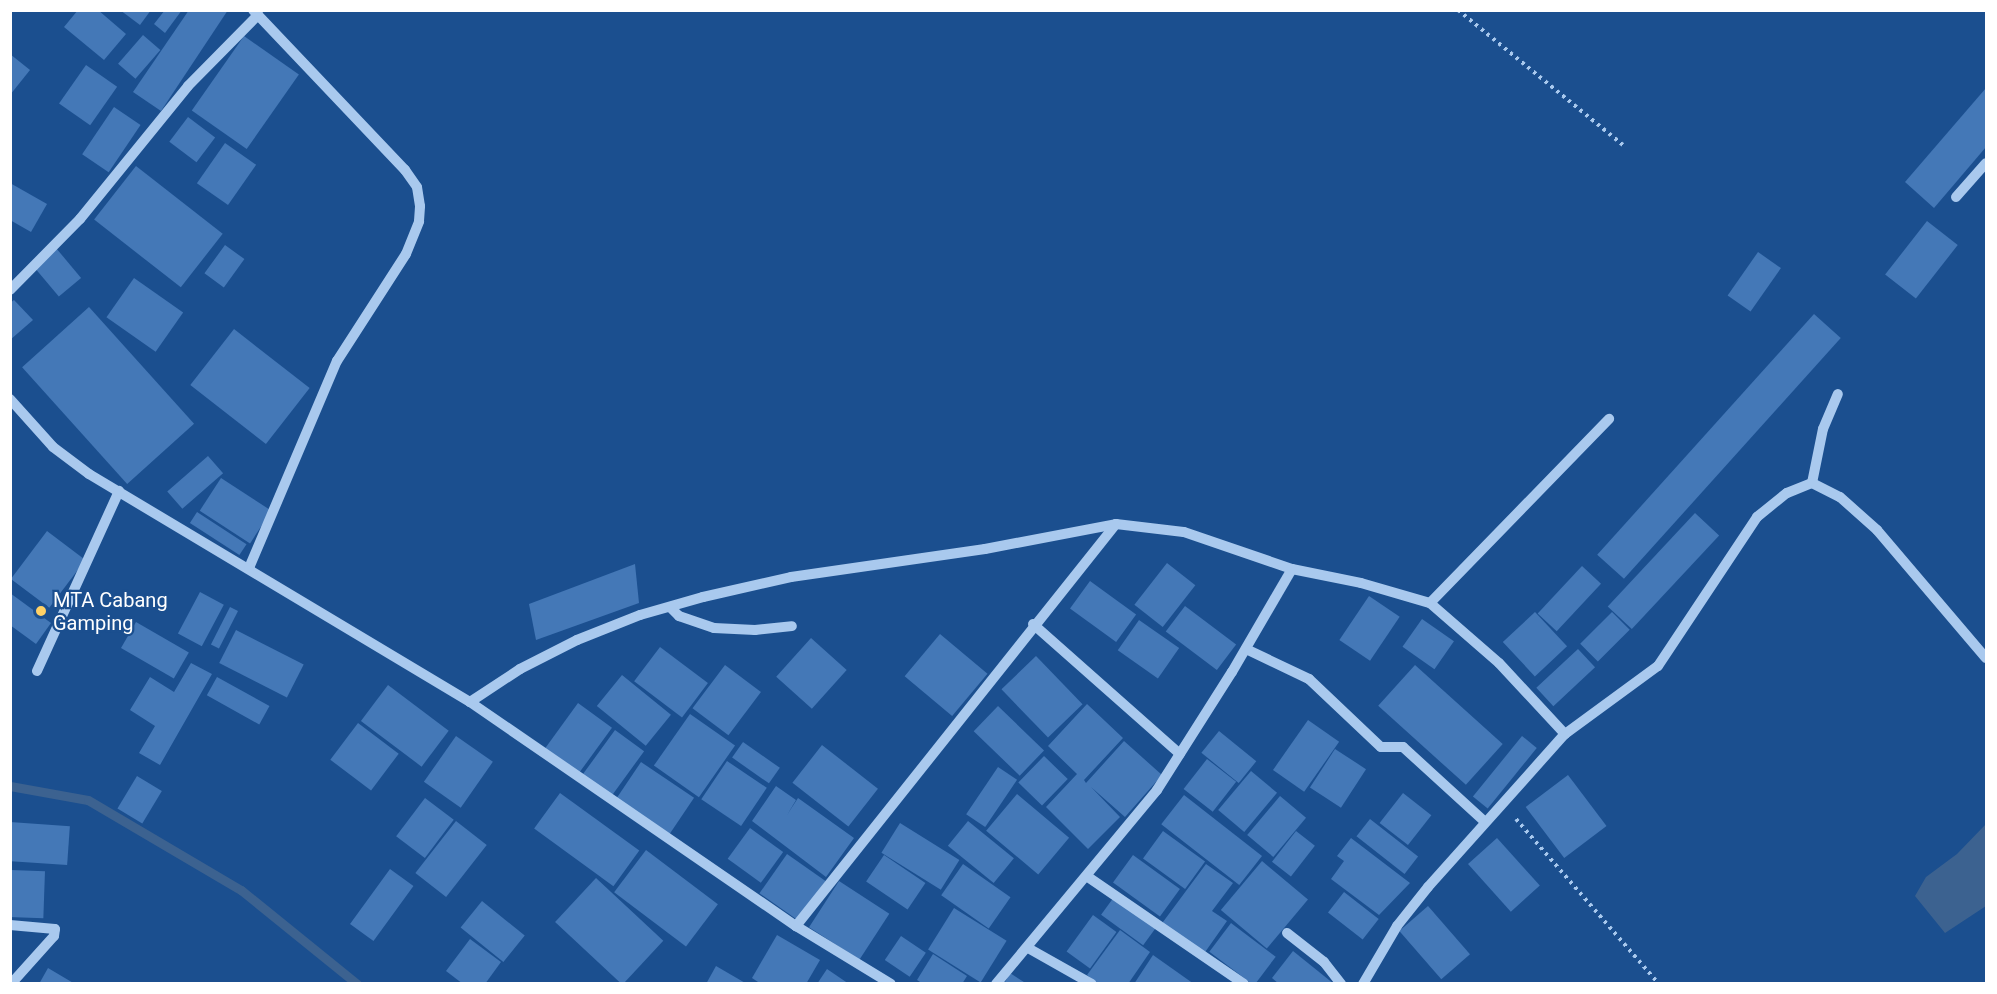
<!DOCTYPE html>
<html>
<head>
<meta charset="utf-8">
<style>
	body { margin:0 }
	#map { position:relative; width:1997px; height:994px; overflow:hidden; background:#1b4f8f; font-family:Roboto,sans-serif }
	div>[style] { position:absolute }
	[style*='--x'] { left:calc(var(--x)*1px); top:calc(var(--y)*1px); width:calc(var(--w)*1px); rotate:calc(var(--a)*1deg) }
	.water>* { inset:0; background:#3c6290 }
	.stream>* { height:9px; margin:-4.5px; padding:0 4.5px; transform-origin:4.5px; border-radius:4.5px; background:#3c6290 }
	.building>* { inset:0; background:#4478b7; transform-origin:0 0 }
	.path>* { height:4px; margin-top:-2px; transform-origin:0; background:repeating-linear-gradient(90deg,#a9c9ee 0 3px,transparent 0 7.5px) }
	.minor>* { height:10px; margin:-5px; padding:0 5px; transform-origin:5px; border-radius:5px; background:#a9c9ee }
	.dots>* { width:16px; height:16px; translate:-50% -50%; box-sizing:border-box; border:3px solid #1b4f8f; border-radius:50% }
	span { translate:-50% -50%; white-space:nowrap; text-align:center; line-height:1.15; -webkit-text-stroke:4.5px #1b4f8f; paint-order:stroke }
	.poi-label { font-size:20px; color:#fff }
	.left { translate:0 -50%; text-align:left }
	.frame { position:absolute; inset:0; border:12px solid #fff; pointer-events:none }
</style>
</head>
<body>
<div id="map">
	<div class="water">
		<i style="clip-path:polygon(1986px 824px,1986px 906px,1945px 933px,1915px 896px,1926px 877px,1957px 854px)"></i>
	</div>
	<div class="stream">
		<i style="--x:10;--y:786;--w:79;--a:10.2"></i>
		<i style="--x:88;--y:800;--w:178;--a:30.5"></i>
		<i style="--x:241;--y:890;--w:149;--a:39"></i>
	</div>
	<div class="building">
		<i style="clip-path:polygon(78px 10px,98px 10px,126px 34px,104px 60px,64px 27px)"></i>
		<i style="clip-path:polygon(120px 10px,151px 10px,140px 25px)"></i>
		<i style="clip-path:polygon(165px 10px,182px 10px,165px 33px,154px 24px)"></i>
		<i style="clip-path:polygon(189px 10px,228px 10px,161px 111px,133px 92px)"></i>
		<i style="left:143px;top:35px;width:23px;height:38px;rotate:41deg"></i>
		<i style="left:244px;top:36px;width:67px;height:91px;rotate:35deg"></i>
		<i style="clip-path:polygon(10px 54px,30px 70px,10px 95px)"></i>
		<i style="left:86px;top:65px;width:38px;height:47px;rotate:35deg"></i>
		<i style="clip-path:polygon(1986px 88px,1986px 147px,1934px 208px,1905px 182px)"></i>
		<i style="left:114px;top:107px;width:32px;height:57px;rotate:34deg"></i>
		<i style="left:188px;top:117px;width:34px;height:31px;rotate:37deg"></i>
		<i style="left:225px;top:143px;width:38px;height:49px;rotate:35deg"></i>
		<i style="left:136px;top:166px;width:110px;height:68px;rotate:38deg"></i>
		<i style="clip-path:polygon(10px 183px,47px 204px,31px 232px,10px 220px)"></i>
		<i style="left:1927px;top:221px;width:39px;height:68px;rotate:38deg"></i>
		<i style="left:225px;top:245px;width:24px;height:35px;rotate:36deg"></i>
		<i style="left:56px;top:248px;width:39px;height:29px;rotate:50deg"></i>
		<i style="left:1758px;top:252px;width:28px;height:53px;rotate:35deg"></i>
		<i style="left:134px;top:278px;width:60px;height:48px;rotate:35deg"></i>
		<i style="clip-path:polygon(14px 300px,33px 320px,10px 340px,10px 303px)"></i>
		<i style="left:89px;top:307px;width:157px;height:90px;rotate:48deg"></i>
		<i style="left:1814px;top:314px;width:36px;height:324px;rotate:42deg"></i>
		<i style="left:234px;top:329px;width:96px;height:71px;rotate:38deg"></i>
		<i style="left:208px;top:456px;width:23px;height:54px;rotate:49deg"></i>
		<i style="left:221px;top:478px;width:60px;height:39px;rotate:33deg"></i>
		<i style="left:197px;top:512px;width:59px;height:13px;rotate:33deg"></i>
		<i style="left:1695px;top:513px;width:33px;height:128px;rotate:43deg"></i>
		<i style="left:47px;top:531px;width:48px;height:60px;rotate:37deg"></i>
		<i style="left:1167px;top:563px;width:36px;height:53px;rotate:38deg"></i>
		<i style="clip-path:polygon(635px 564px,639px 603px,536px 640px,529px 604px)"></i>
		<i style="left:1582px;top:566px;width:26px;height:65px;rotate:43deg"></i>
		<i style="left:1090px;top:581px;width:57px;height:34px;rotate:36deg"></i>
		<i style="left:200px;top:592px;width:27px;height:47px;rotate:28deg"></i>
		<i style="clip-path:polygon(10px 593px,51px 623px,36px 644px,10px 625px)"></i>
		<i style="left:1369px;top:596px;width:37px;height:53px;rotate:34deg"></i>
		<i style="left:1185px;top:606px;width:64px;height:32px;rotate:37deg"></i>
		<i style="left:230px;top:607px;width:9px;height:42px;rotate:27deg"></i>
		<i style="left:1535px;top:612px;width:47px;height:44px;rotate:47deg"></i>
		<i style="left:1612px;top:612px;width:25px;height:45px;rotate:45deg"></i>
		<i style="left:1422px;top:619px;width:39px;height:34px;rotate:35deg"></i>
		<i style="left:1139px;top:620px;width:49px;height:37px;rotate:35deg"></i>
		<i style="left:136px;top:622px;width:61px;height:30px;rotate:30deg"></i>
		<i style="left:236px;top:630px;width:76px;height:37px;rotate:27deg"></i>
		<i style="left:940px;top:634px;width:62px;height:55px;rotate:40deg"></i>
		<i style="left:811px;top:638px;width:48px;height:52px;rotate:42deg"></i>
		<i style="left:660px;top:647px;width:60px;height:43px;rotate:37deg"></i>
		<i style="left:1578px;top:649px;width:25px;height:57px;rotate:47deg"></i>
		<i style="left:1036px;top:656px;width:67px;height:48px;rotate:46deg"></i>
		<i style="clip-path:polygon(191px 663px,212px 674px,160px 765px,139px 753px,155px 726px,130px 710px,150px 677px,174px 692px)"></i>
		<i style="left:725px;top:665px;width:45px;height:54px;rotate:37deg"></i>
		<i style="left:1415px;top:665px;width:118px;height:55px;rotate:42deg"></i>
		<i style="left:622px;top:675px;width:63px;height:40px;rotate:39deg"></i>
		<i style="left:217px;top:677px;width:60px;height:21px;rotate:29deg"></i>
		<i style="left:388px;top:685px;width:76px;height:45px;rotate:37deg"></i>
		<i style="left:578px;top:703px;width:42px;height:58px;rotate:36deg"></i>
		<i style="clip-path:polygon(1087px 704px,1123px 738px,1084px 780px,1086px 783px,1124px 741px,1162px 775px,1125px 817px,1091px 787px,1120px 817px,1088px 849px,1046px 807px,1077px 774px,1048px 746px)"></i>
		<i style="left:998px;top:706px;width:64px;height:35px;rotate:44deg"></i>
		<i style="left:690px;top:714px;width:55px;height:63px;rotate:35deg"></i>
		<i style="left:1308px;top:720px;width:38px;height:61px;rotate:35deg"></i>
		<i style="left:358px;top:723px;width:51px;height:46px;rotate:37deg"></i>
		<i style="left:615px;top:730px;width:36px;height:56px;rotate:36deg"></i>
		<i style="left:1219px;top:731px;width:48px;height:28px;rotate:39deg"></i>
		<i style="left:456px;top:736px;width:45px;height:56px;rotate:35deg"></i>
		<i style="left:1522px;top:736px;width:19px;height:78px;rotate:39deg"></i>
		<i style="left:743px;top:742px;width:45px;height:19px;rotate:35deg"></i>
		<i style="left:822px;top:745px;width:71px;height:48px;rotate:38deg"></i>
		<i style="left:1335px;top:749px;width:37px;height:46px;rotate:33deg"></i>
		<i style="left:1044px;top:756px;width:33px;height:37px;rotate:44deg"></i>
		<i style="left:1207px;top:759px;width:37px;height:38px;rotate:38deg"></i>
		<i style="left:727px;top:761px;width:48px;height:46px;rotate:34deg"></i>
		<i style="left:641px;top:762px;width:64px;height:44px;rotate:34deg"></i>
		<i style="left:998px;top:767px;width:23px;height:57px;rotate:34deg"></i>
		<i style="left:1251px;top:771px;width:34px;height:51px;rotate:40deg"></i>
		<i style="left:1568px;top:775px;width:64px;height:53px;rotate:53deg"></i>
		<i style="left:137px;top:776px;width:29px;height:38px;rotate:31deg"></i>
		<i style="clip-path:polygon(776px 786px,796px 800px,787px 815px,798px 798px,854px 838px,826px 877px,752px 821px)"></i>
		<i style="left:560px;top:793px;width:98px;height:44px;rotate:36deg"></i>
		<i style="left:1403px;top:793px;width:36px;height:38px;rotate:38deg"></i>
		<i style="left:1017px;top:794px;width:68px;height:48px;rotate:40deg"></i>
		<i style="left:1184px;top:795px;width:99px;height:37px;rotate:38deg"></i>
		<i style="left:1280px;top:796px;width:34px;height:51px;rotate:40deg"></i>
		<i style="left:425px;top:798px;width:36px;height:48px;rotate:37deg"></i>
		<i style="left:1370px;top:819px;width:61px;height:22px;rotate:38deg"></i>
		<i style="left:456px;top:821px;width:39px;height:66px;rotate:38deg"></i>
		<i style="left:968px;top:821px;width:59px;height:32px;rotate:39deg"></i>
		<i style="left:10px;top:822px;width:60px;height:39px;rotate:4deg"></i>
		<i style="left:900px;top:823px;width:70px;height:35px;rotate:32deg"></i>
		<i style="left:750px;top:828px;width:41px;height:38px;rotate:36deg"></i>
		<i style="left:1163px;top:831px;width:52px;height:34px;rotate:36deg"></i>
		<i style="left:1296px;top:831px;width:24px;height:39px;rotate:38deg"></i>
		<i style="clip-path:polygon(1351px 838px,1410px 883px,1379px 915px,1331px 879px,1344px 861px,1337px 856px)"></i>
		<i style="left:1497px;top:838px;width:64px;height:39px;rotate:48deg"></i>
		<i style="left:646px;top:850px;width:90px;height:53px;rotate:37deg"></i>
		<i style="left:787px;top:854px;width:47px;height:48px;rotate:35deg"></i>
		<i style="left:884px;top:855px;width:50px;height:32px;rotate:34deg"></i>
		<i style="left:1133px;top:855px;width:58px;height:34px;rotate:36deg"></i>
		<i style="left:1262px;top:861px;width:60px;height:64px;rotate:40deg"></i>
		<i style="left:963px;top:864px;width:58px;height:38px;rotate:35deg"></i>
		<i style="clip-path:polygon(1206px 864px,1233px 883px,1212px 911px,1227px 921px,1203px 955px,1160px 926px)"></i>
		<i style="left:390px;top:869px;width:29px;height:68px;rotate:36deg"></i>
		<i style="left:10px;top:870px;width:35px;height:47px;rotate:2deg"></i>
		<i style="left:596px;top:878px;width:92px;height:60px;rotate:43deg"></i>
		<i style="left:839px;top:881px;width:60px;height:55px;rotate:33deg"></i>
		<i style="left:1344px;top:892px;width:44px;height:26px;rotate:38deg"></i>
		<i style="left:1114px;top:897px;width:52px;height:22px;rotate:36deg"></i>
		<i style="left:482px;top:901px;width:55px;height:34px;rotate:39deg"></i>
		<i style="left:1428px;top:906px;width:64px;height:38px;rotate:49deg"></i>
		<i style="left:954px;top:908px;width:62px;height:49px;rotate:32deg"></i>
		<i style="left:1093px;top:915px;width:29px;height:45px;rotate:36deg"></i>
		<i style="left:1231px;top:923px;width:56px;height:36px;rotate:37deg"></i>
		<i style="clip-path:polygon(1120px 930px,1150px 952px,1128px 984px,1098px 984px,1087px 975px)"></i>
		<i style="clip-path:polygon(777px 935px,820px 960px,806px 984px,761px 984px,752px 978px)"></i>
		<i style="left:901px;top:936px;width:30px;height:29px;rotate:34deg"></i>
		<i style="clip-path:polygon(470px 939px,501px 962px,485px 984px,463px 984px,446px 971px)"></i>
		<i style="clip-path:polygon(1293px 951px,1334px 984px,1279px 984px,1272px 978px)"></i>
		<i style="clip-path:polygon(933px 954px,967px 976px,962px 984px,923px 984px,917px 980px)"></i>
		<i style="clip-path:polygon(1153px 955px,1194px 984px,1134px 984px)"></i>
		<i style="clip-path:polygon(716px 966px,747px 984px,706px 984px)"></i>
		<i style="clip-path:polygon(48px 968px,75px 984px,39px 984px)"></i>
		<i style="clip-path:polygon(827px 969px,849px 984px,817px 984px)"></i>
		<i style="clip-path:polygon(1010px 973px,1027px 984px,1004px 984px)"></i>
	</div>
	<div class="path">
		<i style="--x:1458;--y:10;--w:213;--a:39.3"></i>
		<i style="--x:1516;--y:819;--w:218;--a:49.1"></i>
	</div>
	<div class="minor">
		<i style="--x:1956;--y:197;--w:45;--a:-48.6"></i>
		<i style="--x:10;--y:290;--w:100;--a:-45.4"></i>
		<i style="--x:80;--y:219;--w:171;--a:-50.9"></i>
		<i style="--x:188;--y:86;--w:100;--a:-45.4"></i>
		<i style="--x:10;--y:399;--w:64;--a:48.1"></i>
		<i style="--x:53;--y:447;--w:45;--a:36.9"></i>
		<i style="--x:89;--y:474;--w:444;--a:30.9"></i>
		<i style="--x:470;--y:702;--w:396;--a:34.5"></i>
		<i style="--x:796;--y:926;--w:111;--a:31.4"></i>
		<i style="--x:1812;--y:483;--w:55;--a:-78.5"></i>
		<i style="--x:1823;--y:429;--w:38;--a:-67"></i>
		<i style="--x:1116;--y:524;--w:68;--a:6.7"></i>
		<i style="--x:1184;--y:532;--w:114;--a:18.9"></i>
		<i style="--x:249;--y:568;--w:225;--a:-67"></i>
		<i style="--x:337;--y:361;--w:127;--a:-57.2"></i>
		<i style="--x:406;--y:254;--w:35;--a:-68"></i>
		<i style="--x:419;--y:221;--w:15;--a:-86"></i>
		<i style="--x:420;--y:206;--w:19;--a:-99"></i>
		<i style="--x:417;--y:187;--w:21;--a:-125"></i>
		<i style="--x:405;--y:170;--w:221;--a:-133.5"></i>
		<i style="--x:1430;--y:603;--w:257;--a:-45.8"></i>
		<i style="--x:670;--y:607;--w:13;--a:45"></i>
		<i style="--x:679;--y:616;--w:37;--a:19"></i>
		<i style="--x:714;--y:628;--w:41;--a:2.8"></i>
		<i style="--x:755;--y:630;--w:37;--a:-6"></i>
		<i style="--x:1033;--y:624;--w:196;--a:41.5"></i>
		<i style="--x:1246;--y:649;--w:70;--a:25.5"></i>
		<i style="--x:1309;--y:679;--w:99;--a:43.4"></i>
		<i style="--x:1381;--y:747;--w:22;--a:0"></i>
		<i style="--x:1403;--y:747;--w:111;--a:42.4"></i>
		<i style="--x:37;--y:671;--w:198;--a:-65.5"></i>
		<i style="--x:470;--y:702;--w:60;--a:-33.4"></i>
		<i style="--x:520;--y:669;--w:64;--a:-27"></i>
		<i style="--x:577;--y:640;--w:68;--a:-21.6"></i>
		<i style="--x:640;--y:615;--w:66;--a:-15.9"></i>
		<i style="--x:703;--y:597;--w:90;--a:-12.8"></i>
		<i style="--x:791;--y:577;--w:196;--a:-8.2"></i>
		<i style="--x:985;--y:549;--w:133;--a:-10.8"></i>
		<i style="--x:1116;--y:524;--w:514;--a:128.52"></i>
		<i style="--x:1088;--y:877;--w:189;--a:34.4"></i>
		<i style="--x:10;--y:925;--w:45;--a:5.1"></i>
		<i style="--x:55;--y:929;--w:7;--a:98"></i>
		<i style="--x:54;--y:936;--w:64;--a:131.9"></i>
		<i style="--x:1287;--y:933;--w:47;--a:38.1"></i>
		<i style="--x:1324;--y:962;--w:28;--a:52"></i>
		<i style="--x:1028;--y:948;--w:73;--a:29.4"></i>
		<i style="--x:996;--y:984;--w:252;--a:-50.3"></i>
		<i style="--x:1157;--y:790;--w:140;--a:-57.6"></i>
		<i style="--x:1232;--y:672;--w:119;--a:-59.8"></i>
		<i style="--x:1292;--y:569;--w:70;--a:11.5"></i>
		<i style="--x:1361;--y:583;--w:72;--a:16.2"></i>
		<i style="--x:1430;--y:603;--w:91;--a:41"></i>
		<i style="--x:1499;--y:663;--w:97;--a:47.1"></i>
		<i style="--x:1363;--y:984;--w:67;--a:-59.6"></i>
		<i style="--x:1397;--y:926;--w:50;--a:-51.5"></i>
		<i style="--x:1428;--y:887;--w:205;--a:-48.2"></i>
		<i style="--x:1565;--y:734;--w:115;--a:-36.2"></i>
		<i style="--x:1658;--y:666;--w:179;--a:-56.4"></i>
		<i style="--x:1757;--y:517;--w:38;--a:-39"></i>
		<i style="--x:1787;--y:493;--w:27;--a:-22"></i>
		<i style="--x:1812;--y:483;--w:31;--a:27"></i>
		<i style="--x:1840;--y:497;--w:50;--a:41.7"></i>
		<i style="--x:1877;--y:530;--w:168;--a:49.6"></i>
	</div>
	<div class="dots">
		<i style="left:41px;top:611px;background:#ffd166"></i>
	</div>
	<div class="poi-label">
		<span class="left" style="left:53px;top:612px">MTA Cabang<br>Gamping</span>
	</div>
	<div class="frame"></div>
</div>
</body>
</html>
